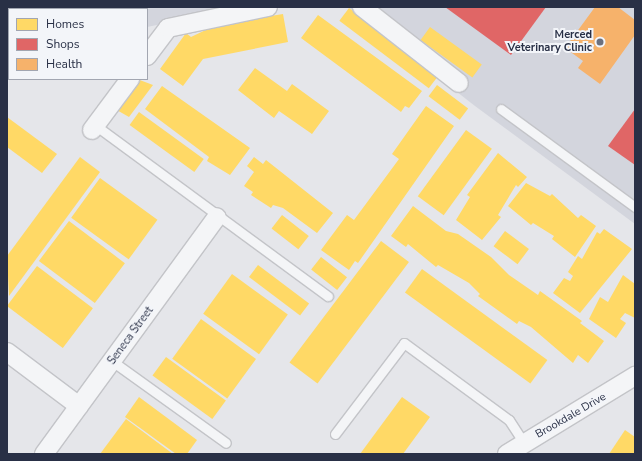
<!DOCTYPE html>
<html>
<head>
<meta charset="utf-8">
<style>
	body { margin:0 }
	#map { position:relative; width:642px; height:461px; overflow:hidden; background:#e5e6ea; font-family:"Nunito Sans",sans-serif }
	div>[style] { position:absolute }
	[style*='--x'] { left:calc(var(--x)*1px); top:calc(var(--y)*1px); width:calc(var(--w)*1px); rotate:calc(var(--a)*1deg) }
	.built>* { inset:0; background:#d3d5dd }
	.homes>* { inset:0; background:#ffd966; transform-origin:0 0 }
	.shops>* { inset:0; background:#e06666 }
	.health>* { inset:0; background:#f6b26b }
	.roads { filter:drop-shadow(1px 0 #c3c4c8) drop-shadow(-1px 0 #c3c4c8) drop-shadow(0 1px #c3c4c8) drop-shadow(0 -1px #c3c4c8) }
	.service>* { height:9px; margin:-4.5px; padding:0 4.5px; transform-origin:4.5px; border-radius:4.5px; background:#f4f5f7 }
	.minor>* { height:18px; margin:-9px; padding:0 9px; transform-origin:9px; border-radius:9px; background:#f4f5f7 }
	.dots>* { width:11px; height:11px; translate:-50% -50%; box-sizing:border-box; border:2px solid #f3f5f9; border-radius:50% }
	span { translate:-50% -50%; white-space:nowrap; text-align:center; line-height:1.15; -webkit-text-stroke:4px #f3f5f9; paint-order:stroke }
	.poi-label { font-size:11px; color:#293046; font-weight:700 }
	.right { translate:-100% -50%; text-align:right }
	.street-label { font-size:11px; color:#293046 }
	.frame { position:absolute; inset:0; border:8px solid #293046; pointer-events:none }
	.legend { position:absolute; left:8px; top:8px; width:140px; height:72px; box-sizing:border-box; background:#f3f5f9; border:1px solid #a2a6b1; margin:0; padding:5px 7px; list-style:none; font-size:12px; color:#293046 }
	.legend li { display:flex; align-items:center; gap:8px; height:20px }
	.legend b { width:20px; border:1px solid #a2a6b1 }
</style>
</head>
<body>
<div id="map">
	<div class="built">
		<i style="clip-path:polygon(7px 7px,246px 7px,147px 27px,147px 9px,9px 9px,7px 50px)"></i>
		<i style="clip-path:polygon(348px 7px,635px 7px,635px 224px,475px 106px)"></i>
	</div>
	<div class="homes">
		<i style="left:349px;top:8px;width:112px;height:16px;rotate:37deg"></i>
		<i style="clip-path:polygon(283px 14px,288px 42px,203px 59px,183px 86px,160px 69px,186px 33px,191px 37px,216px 25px)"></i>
		<i style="clip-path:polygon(318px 15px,422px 91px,409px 108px,405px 106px,401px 112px,301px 38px)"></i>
		<i style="left:430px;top:27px;width:64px;height:16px;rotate:36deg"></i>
		<i style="clip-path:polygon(255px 68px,287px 91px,292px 84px,329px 111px,312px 134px,279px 111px,274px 118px,238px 90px)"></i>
		<i style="clip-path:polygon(137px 79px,153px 85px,129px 117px,115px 109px)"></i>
		<i style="left:437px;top:85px;width:39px;height:14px;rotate:37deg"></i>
		<i style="clip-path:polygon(162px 86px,250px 148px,230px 175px,207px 161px,209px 157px,145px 109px)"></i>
		<i style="clip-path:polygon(426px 106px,454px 126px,358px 263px,355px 261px,349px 270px,321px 250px,347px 215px,354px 220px,399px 159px,392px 154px)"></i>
		<i style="left:139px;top:112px;width:80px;height:16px;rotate:36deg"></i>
		<i style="clip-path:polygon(7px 117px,57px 154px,42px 173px,7px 147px)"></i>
		<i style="left:466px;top:130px;width:32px;height:82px;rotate:36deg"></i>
		<i style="clip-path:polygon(498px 153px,527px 177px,518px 187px,516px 185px,498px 215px,501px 217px,482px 240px,456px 220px,470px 197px,467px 195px)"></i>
		<i style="clip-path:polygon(80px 157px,100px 172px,9px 296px,7px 256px)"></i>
		<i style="clip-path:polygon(254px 157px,263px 164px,266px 160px,333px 213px,317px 233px,283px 208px,273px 205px,271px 208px,251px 195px,253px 192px,244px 186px,254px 172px,247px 166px)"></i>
		<i style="left:100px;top:178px;width:71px;height:49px;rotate:36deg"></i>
		<i style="clip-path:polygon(526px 183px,550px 196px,552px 194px,578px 218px,581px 215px,596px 226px,575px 257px,552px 239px,554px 236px,533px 223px,531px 225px,508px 206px)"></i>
		<i style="clip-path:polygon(413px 206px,446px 231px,458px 234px,491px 257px,509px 275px,538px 295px,540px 291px,582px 321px,580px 323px,604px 341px,588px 363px,578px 355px,573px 363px,531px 327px,519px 321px,517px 324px,478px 296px,480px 294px,469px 283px,438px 265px,436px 267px,408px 244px,406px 247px,391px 236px)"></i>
		<i style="left:282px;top:215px;width:34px;height:17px;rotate:38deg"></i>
		<i style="left:69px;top:221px;width:70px;height:50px;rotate:37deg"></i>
		<i style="clip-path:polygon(604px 229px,632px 249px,580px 313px,553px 293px,564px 278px,570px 281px,573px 276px,568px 272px,578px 256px,582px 259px,597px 232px,600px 234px)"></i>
		<i style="left:505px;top:231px;width:30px;height:19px;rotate:37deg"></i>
		<i style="left:381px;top:241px;width:35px;height:152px;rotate:37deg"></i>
		<i style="left:321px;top:257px;width:33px;height:16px;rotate:38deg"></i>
		<i style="left:258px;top:265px;width:64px;height:15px;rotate:37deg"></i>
		<i style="left:37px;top:266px;width:70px;height:50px;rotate:37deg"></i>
		<i style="left:422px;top:269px;width:155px;height:29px;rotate:36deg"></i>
		<i style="left:232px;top:274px;width:69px;height:49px;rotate:36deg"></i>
		<i style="clip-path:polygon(623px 275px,635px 284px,635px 318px,625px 313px,620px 319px,626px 323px,616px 338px,589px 319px,600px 297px,608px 302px)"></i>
		<i style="left:201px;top:319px;width:68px;height:49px;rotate:36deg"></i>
		<i style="left:166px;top:357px;width:74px;height:23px;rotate:36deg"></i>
		<i style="clip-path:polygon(139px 397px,197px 440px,187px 454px,176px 454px,125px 417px)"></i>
		<i style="clip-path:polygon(402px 397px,430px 417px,403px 454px,360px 454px)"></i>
		<i style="clip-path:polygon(126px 419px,173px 454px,100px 454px)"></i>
		<i style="clip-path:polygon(625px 430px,635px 437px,635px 454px,609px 454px)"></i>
	</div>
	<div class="shops">
		<i style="clip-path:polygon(7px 7px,109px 7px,109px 8px,9px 9px,7px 23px)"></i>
		<i style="clip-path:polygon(445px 7px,546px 7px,511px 55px)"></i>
		<i style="clip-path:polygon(635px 109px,635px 165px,608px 146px)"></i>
	</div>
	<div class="health">
		<i style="clip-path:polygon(595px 7px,618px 7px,635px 20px,635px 35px,600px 84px,578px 68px,583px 61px,565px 48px)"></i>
	</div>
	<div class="roads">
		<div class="service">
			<i style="--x:501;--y:109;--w:166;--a:36.2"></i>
			<i style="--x:95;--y:125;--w:289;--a:36.3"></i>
			<i style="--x:112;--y:361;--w:140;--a:35.7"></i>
			<i style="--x:335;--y:434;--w:114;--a:-52.8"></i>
			<i style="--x:404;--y:343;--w:130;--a:36.3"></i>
			<i style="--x:509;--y:420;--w:27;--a:57"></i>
		</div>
		<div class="minor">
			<i style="--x:362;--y:7;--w:123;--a:38.1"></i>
			<i style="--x:147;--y:56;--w:35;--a:-53"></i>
			<i style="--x:168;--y:28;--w:102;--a:-11.9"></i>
			<i style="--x:92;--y:130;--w:64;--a:-53.3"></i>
			<i style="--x:7;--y:352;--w:90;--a:36.9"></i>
			<i style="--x:44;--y:454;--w:293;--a:-53.9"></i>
			<i style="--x:507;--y:454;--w:150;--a:-31.4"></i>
		</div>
	</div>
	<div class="dots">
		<i style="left:600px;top:42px;background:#6b707f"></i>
	</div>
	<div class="poi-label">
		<span class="right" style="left:592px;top:42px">Merced<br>Veterinary Clinic</span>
	</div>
	<div class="street-label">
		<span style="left:131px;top:336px;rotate:-54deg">Seneca Street</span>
		<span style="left:571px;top:416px;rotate:-30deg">Brookdale Drive</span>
	</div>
	<div class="frame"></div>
	<ul class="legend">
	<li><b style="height:11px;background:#ffd966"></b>Homes</li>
	<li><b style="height:11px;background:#e06666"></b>Shops</li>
	<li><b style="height:11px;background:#f6b26b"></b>Health</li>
	</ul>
</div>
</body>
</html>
